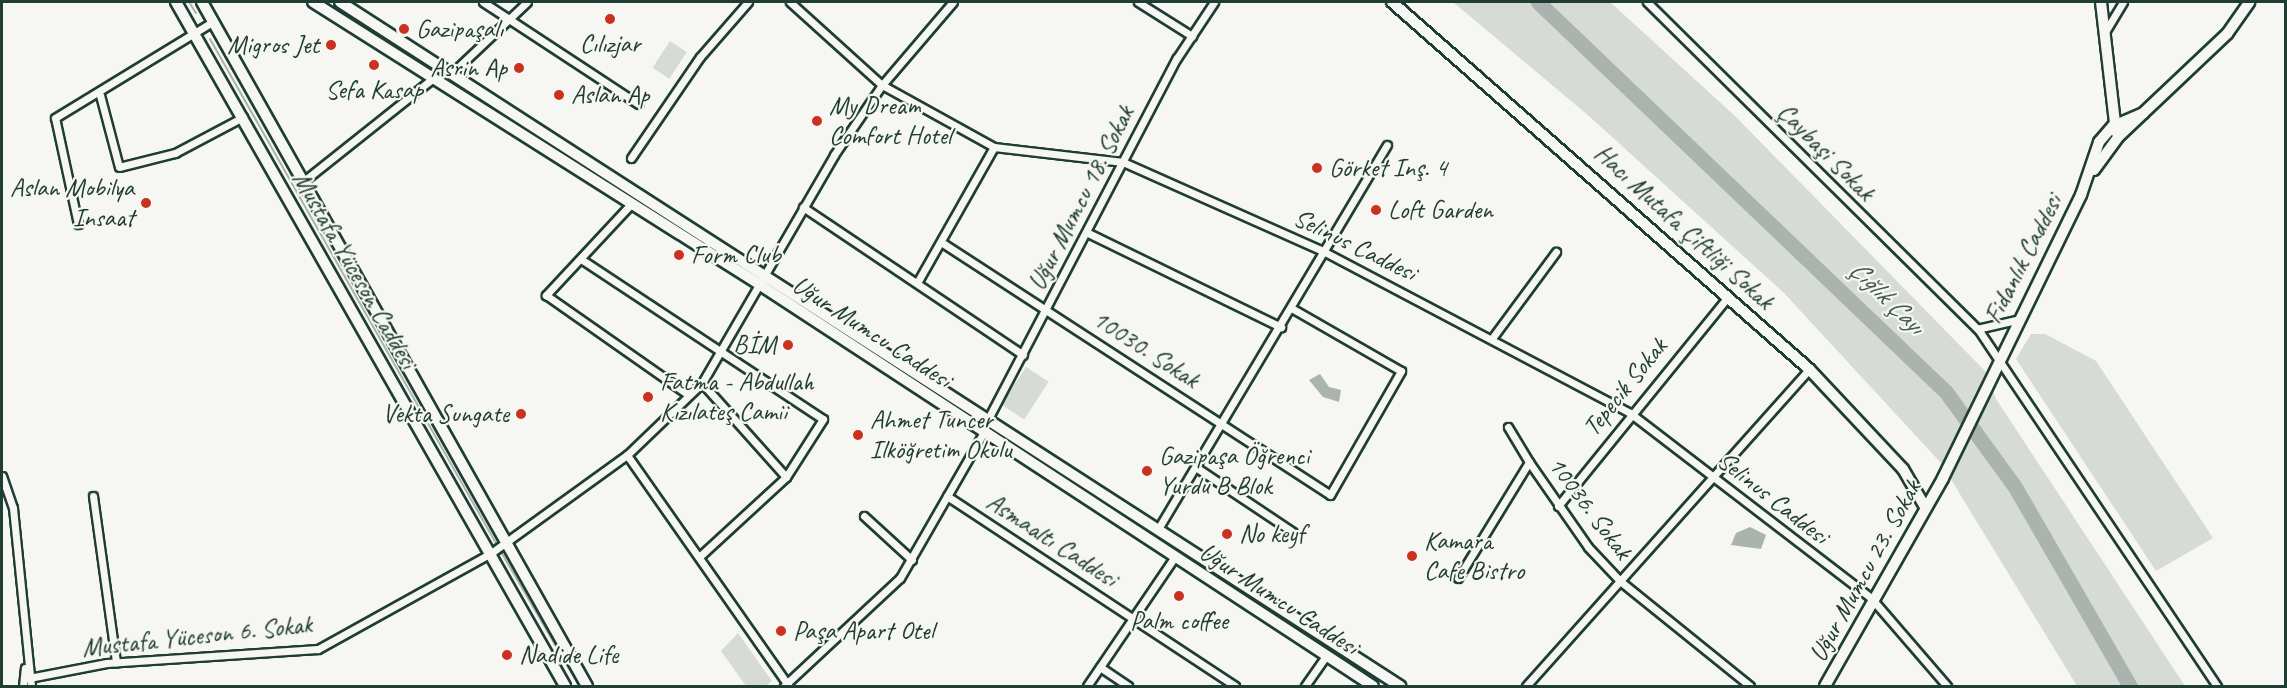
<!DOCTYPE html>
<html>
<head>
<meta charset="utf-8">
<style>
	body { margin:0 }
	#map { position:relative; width:2287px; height:688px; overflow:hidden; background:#f6f6f2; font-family:Caveat,sans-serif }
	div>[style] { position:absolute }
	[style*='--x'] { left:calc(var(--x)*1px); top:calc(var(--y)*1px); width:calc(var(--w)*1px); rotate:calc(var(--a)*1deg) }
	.green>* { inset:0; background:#d6dbd6; transform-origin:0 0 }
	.water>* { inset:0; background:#aab3ae }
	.stream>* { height:2px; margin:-1px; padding:0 1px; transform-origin:1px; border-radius:1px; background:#aab3ae }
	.river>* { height:15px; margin:-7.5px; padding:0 7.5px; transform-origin:7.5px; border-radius:7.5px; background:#aab3ae }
	.roads { filter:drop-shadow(2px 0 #1f3d34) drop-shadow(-2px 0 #1f3d34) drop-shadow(0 2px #1f3d34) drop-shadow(0 -2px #1f3d34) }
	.street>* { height:7px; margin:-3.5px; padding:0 3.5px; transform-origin:3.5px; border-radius:3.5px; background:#f6f6f2 }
	.secondary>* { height:10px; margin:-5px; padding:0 5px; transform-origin:5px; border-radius:5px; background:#f6f6f2 }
	.dots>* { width:16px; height:16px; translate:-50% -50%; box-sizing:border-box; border:3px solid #f6f6f2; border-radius:50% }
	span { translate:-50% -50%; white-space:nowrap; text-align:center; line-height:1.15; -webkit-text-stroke:4.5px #f6f6f2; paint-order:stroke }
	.poi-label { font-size:26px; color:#1f3d34 }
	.left { translate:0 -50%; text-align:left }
	.right { translate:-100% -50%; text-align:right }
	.street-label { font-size:26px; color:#1f3d34 }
	.water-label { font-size:27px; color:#425a52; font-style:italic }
	.frame { position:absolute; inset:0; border:3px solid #1f3d34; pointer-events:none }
</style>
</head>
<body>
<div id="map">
	<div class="green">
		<i style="clip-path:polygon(1453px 2px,1610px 2px,1735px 116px,1986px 372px,1996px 399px,2185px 686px,2077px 686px,1941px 463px,1784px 293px,1590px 117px)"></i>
		<i style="left:670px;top:41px;width:20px;height:32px;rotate:33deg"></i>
		<i style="clip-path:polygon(2031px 334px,2045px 334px,2096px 361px,2213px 538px,2156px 571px,2016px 359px)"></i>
		<i style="left:1026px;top:367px;width:27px;height:45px;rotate:33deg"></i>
		<i style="clip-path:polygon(738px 633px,772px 681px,766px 686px,746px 686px,721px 651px)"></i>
	</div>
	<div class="water">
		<i style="clip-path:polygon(1320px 374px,1329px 387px,1341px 390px,1339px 402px,1323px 397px,1309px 380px)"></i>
		<i style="clip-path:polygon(1750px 527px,1766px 535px,1761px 549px,1731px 545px,1736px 533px)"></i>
	</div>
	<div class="stream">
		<i style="--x:189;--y:2;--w:13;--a:58"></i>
		<i style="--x:210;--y:39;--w:582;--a:60.44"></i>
		<i style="--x:500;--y:550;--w:157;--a:59.8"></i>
	</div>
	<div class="river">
		<i style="--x:1538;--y:2;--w:564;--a:43.71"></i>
		<i style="--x:1946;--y:392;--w:117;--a:54"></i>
		<i style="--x:2015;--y:487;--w:230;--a:60"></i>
	</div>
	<div class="roads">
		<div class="street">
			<i style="--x:483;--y:2;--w:186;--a:33.3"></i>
			<i style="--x:790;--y:2;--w:124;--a:42.1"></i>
			<i style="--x:882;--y:85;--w:128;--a:29"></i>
			<i style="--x:994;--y:147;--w:130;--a:6.6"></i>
			<i style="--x:1123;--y:162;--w:217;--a:24"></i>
			<i style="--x:1321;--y:250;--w:349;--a:27.8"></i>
			<i style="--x:1630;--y:413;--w:305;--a:37.5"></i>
			<i style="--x:1872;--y:599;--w:115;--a:49.2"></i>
			<i style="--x:1138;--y:2;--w:64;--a:32.2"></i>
			<i style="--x:1647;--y:2;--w:465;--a:44.7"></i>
			<i style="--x:2105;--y:32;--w:35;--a:-59"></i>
			<i style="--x:452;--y:73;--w:103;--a:-43.4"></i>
			<i style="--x:100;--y:95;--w:74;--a:75.2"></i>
			<i style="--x:119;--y:167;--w:58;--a:-14"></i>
			<i style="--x:175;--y:153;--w:77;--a:-27.9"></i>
			<i style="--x:631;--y:158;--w:122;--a:-55.7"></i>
			<i style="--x:700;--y:57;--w:73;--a:-48.9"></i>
			<i style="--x:305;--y:180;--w:162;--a:-38.5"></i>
			<i style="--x:631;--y:204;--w:125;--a:133"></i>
			<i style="--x:546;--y:295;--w:174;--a:35"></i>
			<i style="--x:803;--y:207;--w:265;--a:33.9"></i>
			<i style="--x:78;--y:224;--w:108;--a:-102.2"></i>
			<i style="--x:55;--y:118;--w:186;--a:-31.4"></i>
			<i style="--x:1088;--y:233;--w:215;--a:26"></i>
			<i style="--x:941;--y:242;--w:464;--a:33"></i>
			<i style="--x:1330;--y:495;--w:143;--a:-60.2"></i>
			<i style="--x:1401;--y:371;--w:125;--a:-150.1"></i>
			<i style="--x:581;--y:259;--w:290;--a:33.5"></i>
			<i style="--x:823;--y:419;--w:69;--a:122.5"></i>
			<i style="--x:786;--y:477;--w:118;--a:137.4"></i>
			<i style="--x:917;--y:283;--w:156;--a:-60.5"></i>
			<i style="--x:2016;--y:320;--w:39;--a:167"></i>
			<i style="--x:1978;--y:329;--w:430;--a:56.2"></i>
			<i style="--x:1493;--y:337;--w:106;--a:-53.5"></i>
			<i style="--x:702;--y:383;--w:126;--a:48.2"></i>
			<i style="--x:989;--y:417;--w:405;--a:-62.4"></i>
			<i style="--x:1177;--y:58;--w:67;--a:-56.5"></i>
			<i style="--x:1508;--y:427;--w:41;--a:59"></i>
			<i style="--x:627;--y:455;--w:282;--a:55"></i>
			<i style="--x:1197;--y:468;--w:115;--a:33.7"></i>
			<i style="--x:2;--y:476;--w:34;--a:71"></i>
			<i style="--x:13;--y:508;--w:179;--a:84.2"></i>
			<i style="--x:93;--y:496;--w:168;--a:82.1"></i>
			<i style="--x:947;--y:496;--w:345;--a:33.4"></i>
			<i style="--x:1558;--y:506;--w:269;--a:-50.9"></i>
			<i style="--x:864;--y:516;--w:65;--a:42.5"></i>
			<i style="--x:1158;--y:529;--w:447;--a:-59.2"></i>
			<i style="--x:1458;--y:578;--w:136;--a:-58.5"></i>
			<i style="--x:1529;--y:462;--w:103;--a:55.2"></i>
			<i style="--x:1588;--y:547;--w:47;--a:46.7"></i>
			<i style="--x:1620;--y:581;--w:167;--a:38.9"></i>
			<i style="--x:1100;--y:667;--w:34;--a:34"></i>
			<i style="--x:29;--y:678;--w:79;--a:-10.9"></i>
			<i style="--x:107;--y:663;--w:211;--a:-3.8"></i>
			<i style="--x:318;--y:649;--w:198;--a:-29"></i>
			<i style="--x:491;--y:553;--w:168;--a:-35.8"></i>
			<i style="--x:627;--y:455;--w:104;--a:-43.8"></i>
			<i style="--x:702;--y:383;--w:263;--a:-59.9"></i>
			<i style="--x:834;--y:155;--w:85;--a:-55.6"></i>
			<i style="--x:882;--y:85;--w:109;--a:-49.5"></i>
			<i style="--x:23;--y:686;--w:18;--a:-84"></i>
			<i style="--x:784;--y:686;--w:158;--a:-43"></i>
			<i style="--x:900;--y:578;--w:168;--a:-60.1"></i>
			<i style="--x:1087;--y:686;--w:155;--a:-55.8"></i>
			<i style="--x:1305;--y:686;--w:37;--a:-55"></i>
			<i style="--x:1526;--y:686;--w:425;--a:-48.2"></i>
		</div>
		<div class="secondary">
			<i style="--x:176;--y:2;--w:787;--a:60.37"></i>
			<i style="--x:202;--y:2;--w:785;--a:60.63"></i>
			<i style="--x:313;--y:2;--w:531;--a:32.31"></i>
			<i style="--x:762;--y:286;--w:730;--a:33.21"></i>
			<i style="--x:340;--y:2;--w:1262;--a:32.83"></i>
			<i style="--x:1392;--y:2;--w:555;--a:41.35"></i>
			<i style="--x:1809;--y:369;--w:137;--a:46.8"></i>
			<i style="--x:1903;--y:469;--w:44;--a:59.9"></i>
			<i style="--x:2101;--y:2;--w:131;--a:83.4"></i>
			<i style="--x:2094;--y:170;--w:42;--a:-53.7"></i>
			<i style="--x:2119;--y:136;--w:149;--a:-43.4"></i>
			<i style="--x:2227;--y:34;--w:39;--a:-55"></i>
			<i style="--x:1825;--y:686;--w:239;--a:-60.4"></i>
			<i style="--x:1943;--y:478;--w:315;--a:-64"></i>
			<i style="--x:2081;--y:195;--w:56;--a:-71.2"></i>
			<i style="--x:2099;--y:142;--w:21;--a:-49"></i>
			<i style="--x:2113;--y:126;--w:33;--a:-23"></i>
		</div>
	</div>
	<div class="dots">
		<i style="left:610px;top:19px;background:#c8321e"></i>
		<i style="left:404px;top:29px;background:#c8321e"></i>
		<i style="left:331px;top:45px;background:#c8321e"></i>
		<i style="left:374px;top:65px;background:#c8321e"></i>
		<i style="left:519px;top:68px;background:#c8321e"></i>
		<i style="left:559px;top:95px;background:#c8321e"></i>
		<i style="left:817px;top:121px;background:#c8321e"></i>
		<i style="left:1317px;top:168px;background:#c8321e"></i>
		<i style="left:146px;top:203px;background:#c8321e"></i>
		<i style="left:1376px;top:210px;background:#c8321e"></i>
		<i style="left:679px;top:255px;background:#c8321e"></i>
		<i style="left:788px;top:345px;background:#c8321e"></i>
		<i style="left:648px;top:397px;background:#c8321e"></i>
		<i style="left:521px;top:414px;background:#c8321e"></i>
		<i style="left:858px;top:435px;background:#c8321e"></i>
		<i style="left:1147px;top:471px;background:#c8321e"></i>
		<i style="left:1227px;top:534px;background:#c8321e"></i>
		<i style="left:1412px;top:556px;background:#c8321e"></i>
		<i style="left:1179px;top:596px;background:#c8321e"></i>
		<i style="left:781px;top:631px;background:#c8321e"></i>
		<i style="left:507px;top:655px;background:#c8321e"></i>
	</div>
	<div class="poi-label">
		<span class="left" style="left:416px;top:29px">Gazipaşalı</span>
		<span style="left:610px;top:44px">Cılızjar</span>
		<span class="right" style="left:319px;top:45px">Migros Jet</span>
		<span class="right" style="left:507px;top:68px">Asrin Ap</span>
		<span style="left:374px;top:90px">Sefa Kasap</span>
		<span class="left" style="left:571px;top:95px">Aslan Ap</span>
		<span class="left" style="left:829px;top:121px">My Dream<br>Comfort Hotel</span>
		<span class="left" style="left:1329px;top:168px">Görket Inş. 4</span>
		<span class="right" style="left:134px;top:203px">Aslan Mobilya<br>Insaat</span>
		<span class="left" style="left:1388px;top:210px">Loft Garden</span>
		<span class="left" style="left:691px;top:255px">Form Club</span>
		<span class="right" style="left:776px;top:345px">BİM</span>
		<span class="left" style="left:660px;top:397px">Fatma - Abdullah<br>Kızılateş Camii</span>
		<span class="right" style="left:509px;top:414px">Vekta Sungate</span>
		<span class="left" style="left:870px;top:435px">Ahmet Tuncer<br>Ilköğretim Okulu</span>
		<span class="left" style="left:1159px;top:471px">Gazipaşa Öğrenci<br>Yurdu B Blok</span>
		<span class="left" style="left:1239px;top:534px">No keyf</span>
		<span class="left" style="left:1424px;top:556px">Kamara<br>Cafe Bistro</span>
		<span style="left:1179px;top:621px">Palm coffee</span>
		<span class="left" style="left:793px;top:631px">Paşa Apart Otel</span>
		<span class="left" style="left:519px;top:655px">Nadide Life</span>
	</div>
	<div class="street-label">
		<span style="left:1826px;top:152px;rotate:45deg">Çaybaşi Sokak</span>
		<span style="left:1081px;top:198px;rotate:-63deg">Uğur Mumcu 18. Sokak</span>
		<span style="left:1684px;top:227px;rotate:42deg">Hacı Mutafa Çiftliği Sokak</span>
		<span style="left:1355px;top:245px;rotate:26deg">Selinus Caddesi</span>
		<span style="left:2023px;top:259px;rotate:-63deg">Fidanlık Caddesi</span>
		<span style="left:355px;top:270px;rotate:60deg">Mustafa Yüceson Caddesi</span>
		<span style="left:872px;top:332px;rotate:33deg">Uğur Mumcu Caddesi</span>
		<span style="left:1146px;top:349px;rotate:33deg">10030. Sokak</span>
		<span style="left:1625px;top:387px;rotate:-51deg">Tepecik Sokak</span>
		<span style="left:1773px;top:498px;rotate:38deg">Selinus Caddesi</span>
		<span style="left:1590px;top:508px;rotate:53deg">10036. Sokak</span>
		<span style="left:1052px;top:540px;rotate:33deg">Asmaaltı Caddesi</span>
		<span style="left:1865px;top:571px;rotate:-61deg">Uğur Mumcu 23. Sokak</span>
		<span style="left:1279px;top:599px;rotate:33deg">Uğur Mumcu Caddesi</span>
		<span style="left:197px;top:636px;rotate:-6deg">Mustafa Yüceson 6. Sokak</span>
	</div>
	<div class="water-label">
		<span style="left:1887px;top:297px;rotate:44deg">Çığlık Çayı</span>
	</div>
	<div class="frame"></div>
</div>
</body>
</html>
